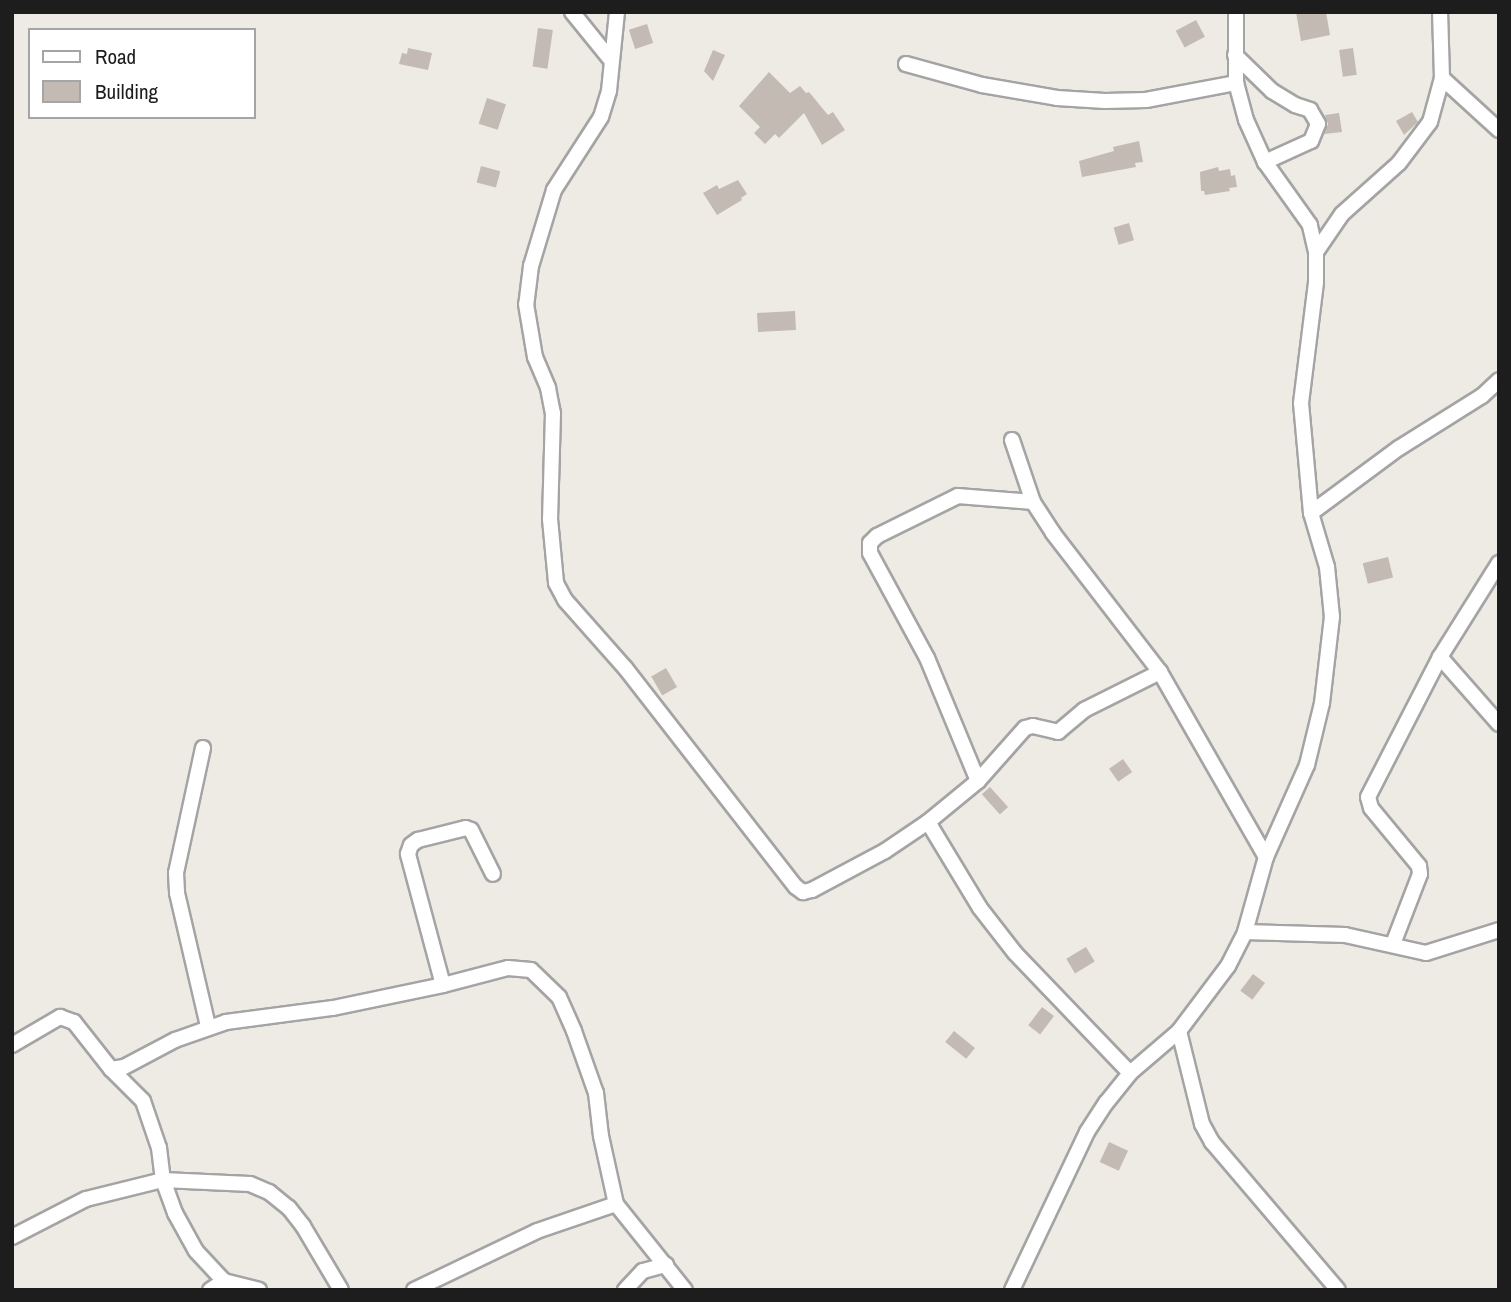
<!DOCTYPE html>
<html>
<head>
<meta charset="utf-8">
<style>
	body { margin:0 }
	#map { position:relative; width:1511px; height:1302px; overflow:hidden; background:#eeebe4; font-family:"Archivo Narrow",sans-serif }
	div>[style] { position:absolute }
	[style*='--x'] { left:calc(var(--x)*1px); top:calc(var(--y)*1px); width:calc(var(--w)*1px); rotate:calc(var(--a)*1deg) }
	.building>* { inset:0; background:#c3bab3; transform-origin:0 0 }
	.roads { filter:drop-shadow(2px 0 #a4a4a4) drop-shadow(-2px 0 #a4a4a4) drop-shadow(0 2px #a4a4a4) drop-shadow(0 -2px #a4a4a4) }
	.street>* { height:14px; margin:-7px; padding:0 7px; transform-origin:7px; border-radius:7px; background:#fff }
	span { translate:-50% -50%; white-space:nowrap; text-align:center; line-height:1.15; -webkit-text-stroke:5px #fff; paint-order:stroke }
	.frame { position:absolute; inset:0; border:14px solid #1d1d1d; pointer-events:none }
	.legend { position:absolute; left:28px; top:28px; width:228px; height:91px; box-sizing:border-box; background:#fff; border:2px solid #a5a5a5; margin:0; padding:9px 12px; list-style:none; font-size:21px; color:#1d1d1d }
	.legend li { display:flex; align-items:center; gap:14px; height:35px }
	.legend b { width:35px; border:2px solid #a5a5a5 }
</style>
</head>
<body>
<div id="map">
	<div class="building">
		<i style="clip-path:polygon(1296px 12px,1326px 12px,1330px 35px,1301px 41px)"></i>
		<i style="left:1196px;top:20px;width:19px;height:23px;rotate:62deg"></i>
		<i style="left:647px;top:24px;width:20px;height:19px;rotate:72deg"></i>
		<i style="left:538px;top:28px;width:15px;height:39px;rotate:8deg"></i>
		<i style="clip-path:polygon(408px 48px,432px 53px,428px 70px,399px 64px,402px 53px,407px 54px)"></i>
		<i style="left:1353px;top:48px;width:27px;height:14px;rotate:82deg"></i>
		<i style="clip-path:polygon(713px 50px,725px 55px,713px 81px,704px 71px)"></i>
		<i style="clip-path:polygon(769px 72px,790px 93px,800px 86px,806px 93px,809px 92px,828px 115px,833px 112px,845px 130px,822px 145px,804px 113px,779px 138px,775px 134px,765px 144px,754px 133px,760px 127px,739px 106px)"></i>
		<i style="left:487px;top:98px;width:20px;height:27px;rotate:18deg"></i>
		<i style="clip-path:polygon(1412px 112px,1418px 122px,1404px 135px,1396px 121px)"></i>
		<i style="clip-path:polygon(1339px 113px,1342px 132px,1324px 134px,1328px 124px,1325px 115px)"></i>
		<i style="clip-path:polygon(1139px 141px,1143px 162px,1135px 163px,1136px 167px,1082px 177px,1079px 161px,1114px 151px,1113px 147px)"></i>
		<i style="left:481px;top:166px;width:20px;height:17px;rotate:15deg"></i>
		<i style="clip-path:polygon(1218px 167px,1219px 171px,1230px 169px,1231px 176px,1235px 175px,1237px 187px,1229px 188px,1230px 191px,1205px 195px,1204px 191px,1201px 191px,1200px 172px)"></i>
		<i style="clip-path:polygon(738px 180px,747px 194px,741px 198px,742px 200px,717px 215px,703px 193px,717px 185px,719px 189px)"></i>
		<i style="left:1129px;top:223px;width:18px;height:16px;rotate:74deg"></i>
		<i style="left:795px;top:311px;width:19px;height:38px;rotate:87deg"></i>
		<i style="left:1388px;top:557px;width:21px;height:26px;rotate:76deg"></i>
		<i style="left:666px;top:668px;width:22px;height:17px;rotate:60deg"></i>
		<i style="left:1123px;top:759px;width:16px;height:17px;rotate:55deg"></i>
		<i style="left:990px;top:787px;width:27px;height:11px;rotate:48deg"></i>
		<i style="left:1086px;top:947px;width:17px;height:23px;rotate:59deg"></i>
		<i style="left:1253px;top:974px;width:15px;height:21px;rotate:37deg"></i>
		<i style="left:1042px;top:1007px;width:15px;height:23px;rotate:37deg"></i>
		<i style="left:954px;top:1031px;width:27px;height:14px;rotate:39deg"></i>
		<i style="left:1109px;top:1142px;width:21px;height:22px;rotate:25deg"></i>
	</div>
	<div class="roads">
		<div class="street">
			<i style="--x:572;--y:12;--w:60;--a:51"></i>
			<i style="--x:617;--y:12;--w:79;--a:95.8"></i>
			<i style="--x:609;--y:91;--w:27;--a:107"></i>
			<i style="--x:601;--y:117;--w:87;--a:122.8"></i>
			<i style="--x:554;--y:190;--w:79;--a:106.8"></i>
			<i style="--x:531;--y:266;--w:38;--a:97"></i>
			<i style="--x:526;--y:304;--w:54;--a:80.4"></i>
			<i style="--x:535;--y:357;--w:34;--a:67"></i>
			<i style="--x:548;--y:388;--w:25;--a:79"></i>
			<i style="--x:553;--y:413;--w:106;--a:91.6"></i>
			<i style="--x:550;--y:519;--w:64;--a:84.6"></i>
			<i style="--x:556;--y:583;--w:19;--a:62"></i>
			<i style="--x:565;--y:600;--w:92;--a:48.5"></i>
			<i style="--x:626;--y:669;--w:276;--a:52.1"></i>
			<i style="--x:796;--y:887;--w:9;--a:36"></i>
			<i style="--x:803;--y:892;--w:9;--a:-13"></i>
			<i style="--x:812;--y:890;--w:83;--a:-28.1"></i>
			<i style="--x:885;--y:851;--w:52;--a:-34"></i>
			<i style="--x:928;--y:822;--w:65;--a:-39.4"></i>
			<i style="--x:978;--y:781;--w:71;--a:-48.4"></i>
			<i style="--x:1025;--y:728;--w:8;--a:-14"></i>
			<i style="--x:1033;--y:726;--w:26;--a:13"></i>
			<i style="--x:1058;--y:732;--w:34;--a:-40"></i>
			<i style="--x:1084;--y:710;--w:85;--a:-26.6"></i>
			<i style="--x:1235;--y:55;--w:52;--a:44.2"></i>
			<i style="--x:1272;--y:91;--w:27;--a:31"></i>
			<i style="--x:1295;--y:105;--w:16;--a:18"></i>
			<i style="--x:1310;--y:110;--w:16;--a:60"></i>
			<i style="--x:1318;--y:124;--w:18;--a:112"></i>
			<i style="--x:1311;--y:141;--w:51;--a:155.5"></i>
			<i style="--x:906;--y:64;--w:79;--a:15.4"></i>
			<i style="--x:982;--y:85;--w:76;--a:9.8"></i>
			<i style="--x:1057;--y:98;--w:48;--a:3.6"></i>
			<i style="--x:1105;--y:101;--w:41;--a:-1.4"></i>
			<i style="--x:1146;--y:100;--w:92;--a:-10.7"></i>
			<i style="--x:1442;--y:78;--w:77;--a:42.4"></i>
			<i style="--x:1316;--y:252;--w:46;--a:-55.6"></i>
			<i style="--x:1342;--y:214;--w:76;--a:-41.8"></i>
			<i style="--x:1399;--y:163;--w:51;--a:-52.9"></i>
			<i style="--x:1430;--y:122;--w:46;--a:-74.7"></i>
			<i style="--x:1442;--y:78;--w:66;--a:-91.7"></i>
			<i style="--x:1012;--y:440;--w:65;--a:71.3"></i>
			<i style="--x:1033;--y:502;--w:37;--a:57"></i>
			<i style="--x:1053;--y:533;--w:175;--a:52.4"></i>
			<i style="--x:1160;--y:672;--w:213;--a:60.2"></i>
			<i style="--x:1311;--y:513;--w:109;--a:-36.5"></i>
			<i style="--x:1399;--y:448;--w:98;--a:-32.1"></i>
			<i style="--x:1482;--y:396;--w:23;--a:-43"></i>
			<i style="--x:1440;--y:657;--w:89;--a:48.6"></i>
			<i style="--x:203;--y:748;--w:128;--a:102.2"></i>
			<i style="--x:176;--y:873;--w:20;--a:87"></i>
			<i style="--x:177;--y:893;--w:137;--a:76.9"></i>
			<i style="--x:978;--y:781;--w:133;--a:-112.5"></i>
			<i style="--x:927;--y:658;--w:119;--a:-118.5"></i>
			<i style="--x:870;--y:553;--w:10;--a:-90"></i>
			<i style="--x:870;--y:543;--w:10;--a:-45"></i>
			<i style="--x:877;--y:536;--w:90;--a:-26.3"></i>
			<i style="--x:958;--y:496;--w:75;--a:4.6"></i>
			<i style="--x:928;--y:822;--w:100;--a:58.8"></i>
			<i style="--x:980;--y:908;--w:57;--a:52.1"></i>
			<i style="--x:1015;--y:953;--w:166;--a:46.2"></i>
			<i style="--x:1245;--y:932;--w:100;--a:1.7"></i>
			<i style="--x:1345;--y:935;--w:83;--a:12.5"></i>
			<i style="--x:1426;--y:953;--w:77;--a:-17.5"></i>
			<i style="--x:1393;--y:944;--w:75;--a:-68.9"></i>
			<i style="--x:1420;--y:874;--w:8;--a:-97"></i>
			<i style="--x:1419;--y:866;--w:75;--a:-129.6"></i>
			<i style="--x:1371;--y:808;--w:11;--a:-105"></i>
			<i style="--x:1368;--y:797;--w:157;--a:-62.8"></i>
			<i style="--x:1440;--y:657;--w:111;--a:-57.9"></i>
			<i style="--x:443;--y:985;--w:136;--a:-105"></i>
			<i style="--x:408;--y:854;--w:9;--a:-72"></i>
			<i style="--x:411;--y:845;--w:9;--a:-36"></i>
			<i style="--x:418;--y:840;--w:49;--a:-14"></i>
			<i style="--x:466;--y:828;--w:5;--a:22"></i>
			<i style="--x:471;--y:830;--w:49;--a:63.4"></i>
			<i style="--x:1179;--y:1031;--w:96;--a:76.1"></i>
			<i style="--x:1202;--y:1124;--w:21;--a:61"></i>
			<i style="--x:1212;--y:1142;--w:194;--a:49.6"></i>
			<i style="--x:12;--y:1045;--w:56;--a:-30.3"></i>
			<i style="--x:60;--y:1017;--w:15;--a:20"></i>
			<i style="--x:74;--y:1022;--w:60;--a:51.8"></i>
			<i style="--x:111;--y:1069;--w:45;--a:45"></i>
			<i style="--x:143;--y:1101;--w:50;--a:71.2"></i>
			<i style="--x:159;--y:1148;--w:32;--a:83"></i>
			<i style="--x:163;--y:1180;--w:35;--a:70"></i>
			<i style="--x:175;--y:1213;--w:43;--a:61.1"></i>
			<i style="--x:196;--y:1251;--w:41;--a:47"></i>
			<i style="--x:224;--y:1281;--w:36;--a:14"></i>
			<i style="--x:111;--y:1069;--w:13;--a:-9"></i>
			<i style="--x:124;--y:1067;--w:58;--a:-27.9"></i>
			<i style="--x:175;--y:1040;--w:54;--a:-19.4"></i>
			<i style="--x:226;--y:1022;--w:108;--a:-7.5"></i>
			<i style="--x:333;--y:1008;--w:112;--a:-11.8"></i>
			<i style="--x:443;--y:985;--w:67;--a:-14.7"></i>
			<i style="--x:508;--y:968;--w:23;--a:5"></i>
			<i style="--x:531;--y:970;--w:39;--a:44"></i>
			<i style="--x:559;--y:997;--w:37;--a:66"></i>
			<i style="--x:574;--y:1031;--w:66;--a:70.5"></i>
			<i style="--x:596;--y:1093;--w:43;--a:83.4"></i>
			<i style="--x:601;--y:1136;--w:70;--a:77.6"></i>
			<i style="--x:616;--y:1204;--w:110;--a:51.3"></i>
			<i style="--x:12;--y:1237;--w:83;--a:-27.2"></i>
			<i style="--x:86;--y:1199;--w:79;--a:-13.9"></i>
			<i style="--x:163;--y:1180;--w:87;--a:2.6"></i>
			<i style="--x:250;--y:1184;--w:21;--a:23"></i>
			<i style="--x:269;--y:1192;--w:26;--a:39"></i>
			<i style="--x:289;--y:1208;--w:23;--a:52"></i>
			<i style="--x:303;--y:1226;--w:74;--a:59.3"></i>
			<i style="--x:210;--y:1290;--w:17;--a:-33"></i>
			<i style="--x:414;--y:1290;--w:136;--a:-25.6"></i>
			<i style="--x:537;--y:1231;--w:83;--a:-18.9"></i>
			<i style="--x:625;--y:1290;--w:26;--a:-47"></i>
			<i style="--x:643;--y:1271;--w:24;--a:-15"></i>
			<i style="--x:1012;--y:1290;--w:175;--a:-64.6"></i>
			<i style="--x:1087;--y:1132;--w:35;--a:-57"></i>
			<i style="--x:1106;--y:1103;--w:38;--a:-51"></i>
			<i style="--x:1130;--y:1073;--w:65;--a:-40.6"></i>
			<i style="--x:1179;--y:1031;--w:81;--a:-53"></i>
			<i style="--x:1228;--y:966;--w:38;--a:-63"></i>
			<i style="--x:1245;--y:932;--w:78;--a:-74.4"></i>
			<i style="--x:1266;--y:857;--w:101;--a:-66"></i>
			<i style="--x:1307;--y:765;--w:64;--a:-76.4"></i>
			<i style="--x:1322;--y:703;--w:87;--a:-83.4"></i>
			<i style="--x:1332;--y:617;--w:50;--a:-95.7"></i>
			<i style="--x:1327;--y:567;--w:56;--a:-106.5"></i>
			<i style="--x:1311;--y:513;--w:110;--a:-95.2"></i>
			<i style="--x:1301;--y:403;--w:122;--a:-82.9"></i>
			<i style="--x:1316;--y:282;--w:30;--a:-90"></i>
			<i style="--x:1316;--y:252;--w:28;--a:-103"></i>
			<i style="--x:1310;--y:225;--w:77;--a:-125.5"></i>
			<i style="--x:1265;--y:162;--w:46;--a:-114.3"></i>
			<i style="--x:1246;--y:120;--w:38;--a:-105"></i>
			<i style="--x:1236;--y:83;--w:71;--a:-90"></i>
		</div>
	</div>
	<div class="frame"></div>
	<ul class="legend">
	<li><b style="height:9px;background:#fff"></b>Road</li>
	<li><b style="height:19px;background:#c3bab3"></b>Building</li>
	</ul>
</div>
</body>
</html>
